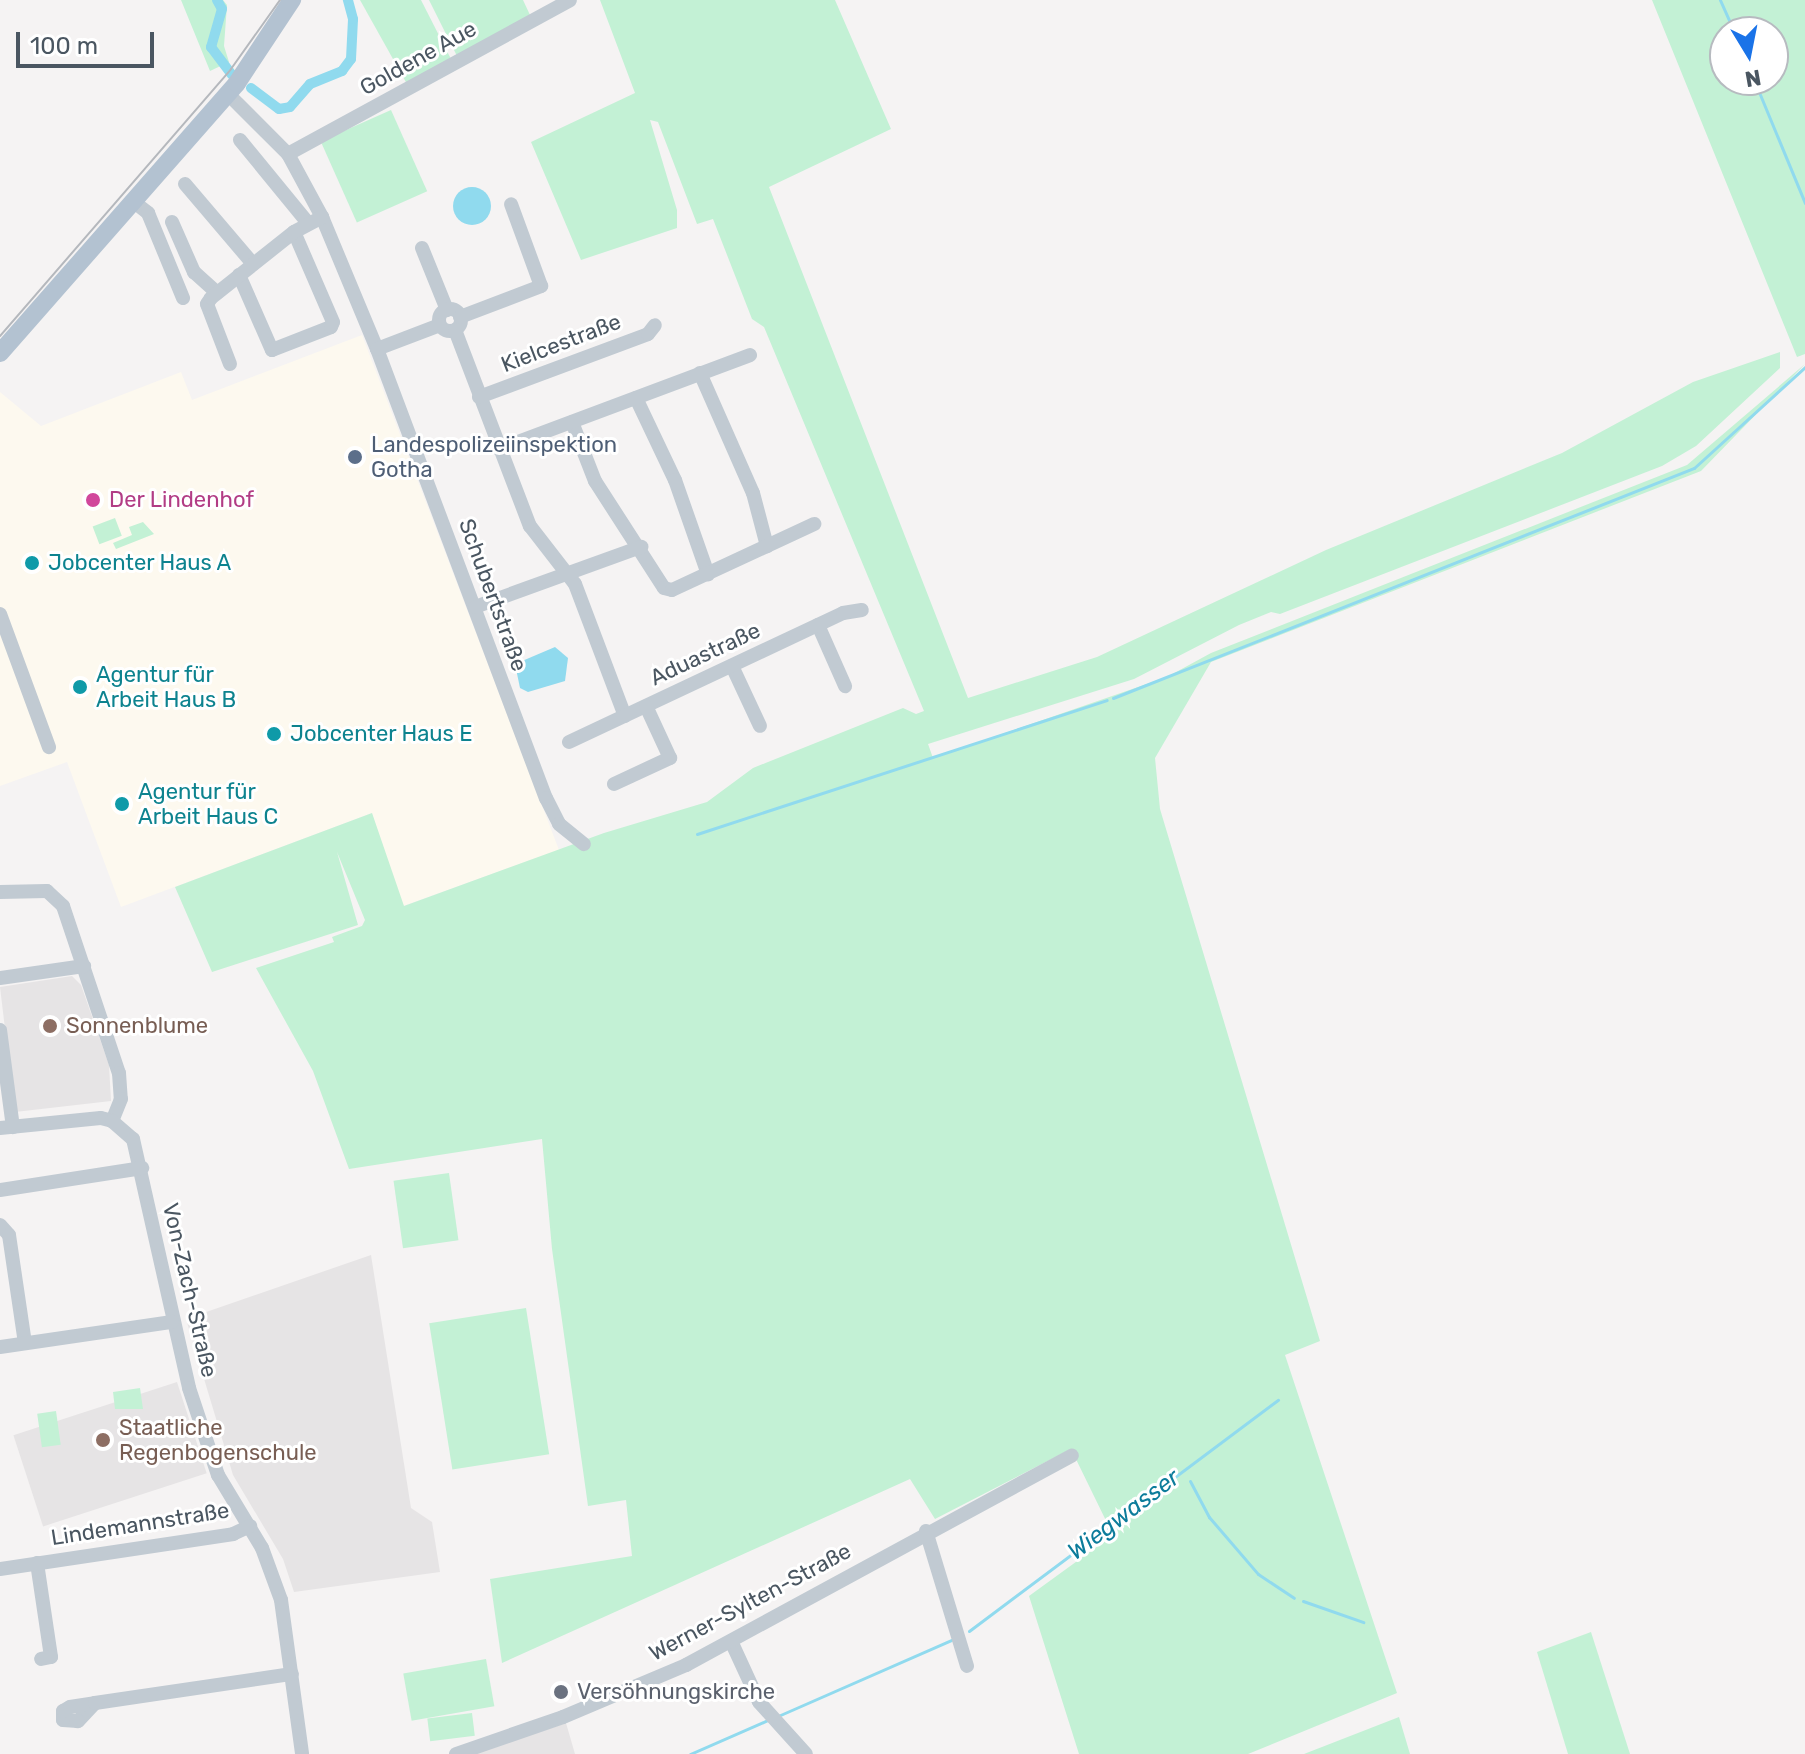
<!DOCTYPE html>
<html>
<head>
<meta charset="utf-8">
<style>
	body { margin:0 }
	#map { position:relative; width:1805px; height:1754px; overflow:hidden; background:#f5f3f3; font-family:Rubik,sans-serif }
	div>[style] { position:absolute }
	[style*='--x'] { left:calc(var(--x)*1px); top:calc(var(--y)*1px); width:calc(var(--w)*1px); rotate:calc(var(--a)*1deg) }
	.commercial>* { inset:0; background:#fdf9ef }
	.education>* { inset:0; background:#e6e4e5; transform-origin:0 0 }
	.green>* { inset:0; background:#c3f1d5; transform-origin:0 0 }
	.water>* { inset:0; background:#90daee }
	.round { border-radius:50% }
	.stream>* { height:3px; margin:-1.5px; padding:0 1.5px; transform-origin:1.5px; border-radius:1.5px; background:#90daee }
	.canal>* { height:10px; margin:-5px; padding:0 5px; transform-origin:5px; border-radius:5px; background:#90daee }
	.minor>* { height:14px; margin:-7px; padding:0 7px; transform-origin:7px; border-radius:7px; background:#c1cad2 }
	.minor>.ring { margin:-7px; padding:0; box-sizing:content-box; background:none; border:14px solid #c1cad2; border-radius:50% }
	.major>* { height:18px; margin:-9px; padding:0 9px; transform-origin:9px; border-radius:9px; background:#b3c2d1 }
	.tram>* { height:2px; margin:-1px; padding:0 1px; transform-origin:1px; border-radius:1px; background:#b5b8bd }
	.dots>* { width:22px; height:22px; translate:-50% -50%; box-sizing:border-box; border:4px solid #fff; border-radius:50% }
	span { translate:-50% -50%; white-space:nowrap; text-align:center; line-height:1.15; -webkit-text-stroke:6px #fff; paint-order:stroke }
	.street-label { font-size:22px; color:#4a5661 }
	.service-label { font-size:22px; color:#4e5e75 }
	.left { translate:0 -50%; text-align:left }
	.hotel-label { font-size:22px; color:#b23c85 }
	.culture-label { font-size:22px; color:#0d838f }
	.education-label { font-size:22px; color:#785e54 }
	.worship-label { font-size:22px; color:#5b616d }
	.water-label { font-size:24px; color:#0c7c9b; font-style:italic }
	.north { position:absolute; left:1709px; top:16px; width:80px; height:80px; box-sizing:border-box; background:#fff; border:2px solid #b7bbc0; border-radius:50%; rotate:170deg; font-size:22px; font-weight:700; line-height:32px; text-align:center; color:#4a5661 }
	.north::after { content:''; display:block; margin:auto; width:28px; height:36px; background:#1a73e8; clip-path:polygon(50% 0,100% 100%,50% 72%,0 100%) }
	.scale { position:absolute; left:16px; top:32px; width:138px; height:36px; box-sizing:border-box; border:4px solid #4a5661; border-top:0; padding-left:10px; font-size:24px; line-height:28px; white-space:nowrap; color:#4a5661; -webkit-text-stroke:6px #fff; paint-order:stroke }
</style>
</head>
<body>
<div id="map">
	<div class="commercial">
		<i style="clip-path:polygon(362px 335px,559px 850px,403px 906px,372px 813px,121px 907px,67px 762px,0 786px,0 392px,41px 426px,181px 372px,192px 400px)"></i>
	</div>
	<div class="education">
		<i style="clip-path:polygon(72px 976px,81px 985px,109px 1065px,111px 1101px,15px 1112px,0 987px)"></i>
		<i style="clip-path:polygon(371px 1255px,411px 1508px,432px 1522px,440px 1572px,294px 1592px,283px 1559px,233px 1475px,186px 1319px)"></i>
		<i style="left:177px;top:1382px;width:96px;height:172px;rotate:72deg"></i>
		<i style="clip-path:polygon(566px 1723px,575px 1754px,473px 1754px)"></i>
	</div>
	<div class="green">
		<i style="clip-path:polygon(181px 0,223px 0,227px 5px,224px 46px,229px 62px,210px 71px)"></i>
		<i style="clip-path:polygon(360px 0,421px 0,451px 59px,407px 84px)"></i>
		<i style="clip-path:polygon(429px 0,523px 0,530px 15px,457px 56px)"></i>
		<i style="clip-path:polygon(600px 0,835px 0,891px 129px,769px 187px,968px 698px,1097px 657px,1326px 550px,1562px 453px,1693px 382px,1780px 352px,1780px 368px,1696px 446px,1662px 466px,1280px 614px,1271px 612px,1239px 625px,1134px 679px,928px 744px,933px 758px,1167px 677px,1211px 653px,1687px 465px,1805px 364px,1701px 471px,1211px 662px,1155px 758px,1160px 809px,1320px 1341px,1285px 1355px,1397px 1693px,1248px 1754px,1079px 1754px,1029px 1596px,1113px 1535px,1071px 1449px,935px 1519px,910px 1479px,502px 1663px,490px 1579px,632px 1556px,626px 1500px,588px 1506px,552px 1249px,542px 1139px,349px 1169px,313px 1071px,256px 968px,334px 942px,332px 937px,362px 926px,365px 920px,337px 852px,358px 925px,212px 972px,175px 887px,372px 813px,404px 906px,604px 833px,707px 802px,753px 768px,903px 708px,916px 714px,924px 711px,764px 327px,752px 319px,713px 219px,697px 224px,658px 122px,650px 120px,677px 210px,677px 228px,581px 260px,531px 142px,635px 93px)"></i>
		<i style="clip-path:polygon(evenodd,1652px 0,1805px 0,1805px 354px,1797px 357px,1652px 0,1773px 32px,1773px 80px,1725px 80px,1725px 32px,1773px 32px)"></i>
		<i style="left:391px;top:110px;width:89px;height:77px;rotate:66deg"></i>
		<i style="left:115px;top:518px;width:19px;height:24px;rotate:69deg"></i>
		<i style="clip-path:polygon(143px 522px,154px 534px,116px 549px,113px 543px,132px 535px,129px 527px)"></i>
		<i style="left:449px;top:1173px;width:68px;height:56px;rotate:82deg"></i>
		<i style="left:526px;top:1308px;width:148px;height:98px;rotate:81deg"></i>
		<i style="clip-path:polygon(140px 1388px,143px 1409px,115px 1409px,113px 1392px)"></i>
		<i style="left:56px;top:1411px;width:34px;height:19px;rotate:82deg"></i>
		<i style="clip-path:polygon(1591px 1632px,1630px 1754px,1568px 1754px,1537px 1652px)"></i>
		<i style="left:486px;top:1659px;width:48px;height:84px;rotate:80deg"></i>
		<i style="left:472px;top:1713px;width:23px;height:45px;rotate:83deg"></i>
		<i style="clip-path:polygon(1399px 1717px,1410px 1754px,1304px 1754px)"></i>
	</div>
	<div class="water">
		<i class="round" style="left:453px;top:187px;width:38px;height:38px"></i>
		<i style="clip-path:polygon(555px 647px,568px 658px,565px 681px,528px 692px,520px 688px,515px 664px)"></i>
	</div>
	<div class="stream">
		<i style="--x:1720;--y:0;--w:35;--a:66"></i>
		<i style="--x:1754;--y:80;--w:133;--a:67.5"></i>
		<i style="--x:1113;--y:698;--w:625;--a:-21.6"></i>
		<i style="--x:1694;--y:468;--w:150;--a:-42.3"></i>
		<i style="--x:697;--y:834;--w:431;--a:-18.1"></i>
		<i style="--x:1190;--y:1481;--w:41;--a:62.2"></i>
		<i style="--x:1209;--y:1517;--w:75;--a:49.3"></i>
		<i style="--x:1258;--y:1574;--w:43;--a:33.7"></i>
		<i style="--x:1303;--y:1601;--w:64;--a:19.3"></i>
		<i style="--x:969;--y:1631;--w:386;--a:-36.8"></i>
		<i style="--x:778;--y:1716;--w:189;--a:-23.7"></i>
		<i style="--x:690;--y:1754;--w:85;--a:-23.6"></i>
	</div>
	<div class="canal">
		<i style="--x:217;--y:0;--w:10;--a:61"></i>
		<i style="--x:222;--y:9;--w:40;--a:106"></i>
		<i style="--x:211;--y:47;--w:35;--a:53"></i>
		<i style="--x:251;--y:88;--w:35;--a:37"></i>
		<i style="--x:279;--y:109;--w:11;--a:-10"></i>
		<i style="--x:290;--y:107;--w:30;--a:-49"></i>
		<i style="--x:310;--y:84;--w:35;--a:-22"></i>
		<i style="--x:342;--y:71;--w:15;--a:-53"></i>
		<i style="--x:351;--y:59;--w:40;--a:-87.1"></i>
		<i style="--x:353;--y:19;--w:20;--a:-105"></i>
	</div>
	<div class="minor">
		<i style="--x:228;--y:94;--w:85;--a:45"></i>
		<i style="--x:288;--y:154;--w:72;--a:61.6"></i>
		<i style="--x:322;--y:217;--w:143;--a:67.4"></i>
		<i style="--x:377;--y:349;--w:480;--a:69.4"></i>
		<i style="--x:546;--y:798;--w:29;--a:63"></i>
		<i style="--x:559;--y:824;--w:32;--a:39"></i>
		<i style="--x:240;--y:140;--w:107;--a:50.7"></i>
		<i style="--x:288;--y:154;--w:321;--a:-28.6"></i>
		<i style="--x:185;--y:184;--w:105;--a:49.6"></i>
		<i style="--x:134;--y:202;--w:18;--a:38"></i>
		<i style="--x:148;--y:213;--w:92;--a:67.6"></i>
		<i style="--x:172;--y:222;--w:55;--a:66.3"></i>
		<i style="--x:194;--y:272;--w:31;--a:42"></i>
		<i style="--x:422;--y:248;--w:67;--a:68"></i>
		<i style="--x:239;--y:275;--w:82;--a:66.3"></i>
		<i style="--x:272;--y:350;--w:63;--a:-21.3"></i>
		<i style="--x:331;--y:327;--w:5;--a:-68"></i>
		<i style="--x:333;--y:322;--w:98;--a:-113.4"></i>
		<i class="ring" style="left:439px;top:309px;width:8px;height:8px"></i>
		<i style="--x:460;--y:317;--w:87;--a:-20.9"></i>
		<i style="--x:541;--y:286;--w:87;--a:-110.1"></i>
		<i style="--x:455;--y:330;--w:210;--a:69.1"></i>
		<i style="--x:530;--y:526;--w:73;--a:52.2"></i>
		<i style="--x:575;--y:584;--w:141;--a:69.3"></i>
		<i style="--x:377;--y:349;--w:67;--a:-20.9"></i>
		<i style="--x:230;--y:364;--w:64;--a:-111"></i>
		<i style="--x:207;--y:304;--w:7;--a:-56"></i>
		<i style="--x:211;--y:298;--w:106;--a:-38.5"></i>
		<i style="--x:294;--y:232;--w:32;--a:-28"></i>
		<i style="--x:700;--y:373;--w:131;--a:66.2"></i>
		<i style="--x:753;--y:493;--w:55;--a:75.2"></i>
		<i style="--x:479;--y:397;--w:180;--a:-20.4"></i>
		<i style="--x:648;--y:334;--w:11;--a:-52"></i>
		<i style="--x:636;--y:398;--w:91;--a:64.6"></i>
		<i style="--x:675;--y:480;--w:100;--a:70.7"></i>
		<i style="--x:572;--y:422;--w:63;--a:68.7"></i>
		<i style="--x:595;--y:481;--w:127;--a:57.2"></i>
		<i style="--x:664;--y:588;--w:8;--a:14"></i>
		<i style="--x:672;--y:590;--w:157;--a:-24.9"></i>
		<i style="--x:499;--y:449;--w:268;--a:-20.5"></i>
		<i style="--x:475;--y:607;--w:177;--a:-19.9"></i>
		<i style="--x:0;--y:614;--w:142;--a:69.8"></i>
		<i style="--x:818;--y:625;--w:67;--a:66.1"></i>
		<i style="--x:732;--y:666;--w:66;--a:65"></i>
		<i style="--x:569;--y:742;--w:303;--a:-25.2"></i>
		<i style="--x:843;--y:613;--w:19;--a:-9"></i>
		<i style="--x:614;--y:784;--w:62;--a:-24.9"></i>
		<i style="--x:670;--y:758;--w:57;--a:-114.8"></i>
		<i style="--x:0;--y:892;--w:47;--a:-1.2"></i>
		<i style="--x:47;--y:891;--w:22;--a:43"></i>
		<i style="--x:63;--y:906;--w:176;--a:71.5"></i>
		<i style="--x:119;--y:1073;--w:26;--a:86"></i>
		<i style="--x:121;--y:1099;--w:24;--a:112"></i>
		<i style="--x:0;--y:978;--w:85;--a:-8.1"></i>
		<i style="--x:0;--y:1030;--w:98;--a:82.4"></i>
		<i style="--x:0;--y:1128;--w:101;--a:-5.7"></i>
		<i style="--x:101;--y:1118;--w:11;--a:15"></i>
		<i style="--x:112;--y:1121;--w:28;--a:41"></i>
		<i style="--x:133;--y:1139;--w:255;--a:77.3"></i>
		<i style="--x:189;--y:1388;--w:92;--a:71.6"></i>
		<i style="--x:218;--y:1475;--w:85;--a:58.9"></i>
		<i style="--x:262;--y:1548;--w:55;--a:69.9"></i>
		<i style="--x:281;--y:1600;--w:155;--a:82.2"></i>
		<i style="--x:0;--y:1190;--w:144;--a:-8.8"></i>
		<i style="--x:0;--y:1225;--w:13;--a:48"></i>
		<i style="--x:9;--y:1235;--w:109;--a:81.6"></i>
		<i style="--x:0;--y:1347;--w:174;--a:-8.3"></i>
		<i style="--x:926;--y:1531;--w:141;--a:73.1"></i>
		<i style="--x:37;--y:1563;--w:95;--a:81.5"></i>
		<i style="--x:51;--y:1657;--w:10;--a:169"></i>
		<i style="--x:0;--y:1569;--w:236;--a:-8.5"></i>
		<i style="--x:233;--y:1534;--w:19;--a:-25"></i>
		<i style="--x:731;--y:1641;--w:67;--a:65.3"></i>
		<i style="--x:759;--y:1702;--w:70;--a:47.9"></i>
		<i style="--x:95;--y:1703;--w:25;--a:133"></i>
		<i style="--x:78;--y:1721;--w:15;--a:-176"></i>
		<i style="--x:63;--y:1720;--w:9;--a:-90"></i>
		<i style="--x:63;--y:1711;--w:8;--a:-30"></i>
		<i style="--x:70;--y:1707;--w:25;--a:-9"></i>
		<i style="--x:95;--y:1703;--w:199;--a:-8.4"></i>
		<i style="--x:456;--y:1754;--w:113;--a:-19.1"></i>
		<i style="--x:563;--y:1717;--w:134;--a:-22.9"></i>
		<i style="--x:686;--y:1665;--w:439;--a:-28.5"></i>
	</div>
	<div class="major">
		<i style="--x:0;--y:353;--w:359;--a:-48.7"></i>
		<i style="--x:237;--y:83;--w:100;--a:-56.5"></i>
	</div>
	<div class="tram">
		<i style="--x:0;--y:336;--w:353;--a:-49.1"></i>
		<i style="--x:231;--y:69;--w:85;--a:-54.6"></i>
	</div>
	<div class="dots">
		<i style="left:355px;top:457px;background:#5c6f8a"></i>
		<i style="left:93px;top:500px;background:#d1479c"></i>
		<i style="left:32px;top:563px;background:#0f9aa8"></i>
		<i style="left:80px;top:687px;background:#0f9aa8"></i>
		<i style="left:274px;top:734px;background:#0f9aa8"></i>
		<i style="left:122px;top:804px;background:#0f9aa8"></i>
		<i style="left:50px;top:1026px;background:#8d6e63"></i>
		<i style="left:103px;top:1440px;background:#8d6e63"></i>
		<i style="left:561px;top:1692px;background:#6b7280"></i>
	</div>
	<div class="street-label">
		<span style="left:418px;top:58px;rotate:-29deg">Goldene Aue</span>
		<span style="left:561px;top:343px;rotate:-21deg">Kielcestraße</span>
		<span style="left:493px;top:595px;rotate:70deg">Schubertstraße</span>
		<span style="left:705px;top:654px;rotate:-25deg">Aduastraße</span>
		<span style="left:190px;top:1290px;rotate:77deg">Von-Zach-Straße</span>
		<span style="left:140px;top:1524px;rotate:-9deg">Lindemannstraße</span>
		<span style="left:750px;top:1602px;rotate:-28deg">Werner-Sylten-Straße</span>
	</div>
	<div class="service-label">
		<span class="left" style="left:371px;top:457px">Landespolizeiinspektion<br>Gotha</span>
	</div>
	<div class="hotel-label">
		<span class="left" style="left:109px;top:500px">Der Lindenhof</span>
	</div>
	<div class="culture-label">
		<span class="left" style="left:48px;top:563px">Jobcenter Haus A</span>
		<span class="left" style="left:96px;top:687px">Agentur für<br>Arbeit Haus B</span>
		<span class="left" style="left:290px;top:734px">Jobcenter Haus E</span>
		<span class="left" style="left:138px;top:804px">Agentur für<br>Arbeit Haus C</span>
	</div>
	<div class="education-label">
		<span class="left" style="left:66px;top:1026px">Sonnenblume</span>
		<span class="left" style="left:119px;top:1440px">Staatliche<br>Regenbogenschule</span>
	</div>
	<div class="worship-label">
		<span class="left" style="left:577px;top:1692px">Versöhnungskirche</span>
	</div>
	<div class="water-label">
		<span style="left:1124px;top:1515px;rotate:-37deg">Wiegwasser</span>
	</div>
	<div class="north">N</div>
	<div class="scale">100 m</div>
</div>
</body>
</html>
